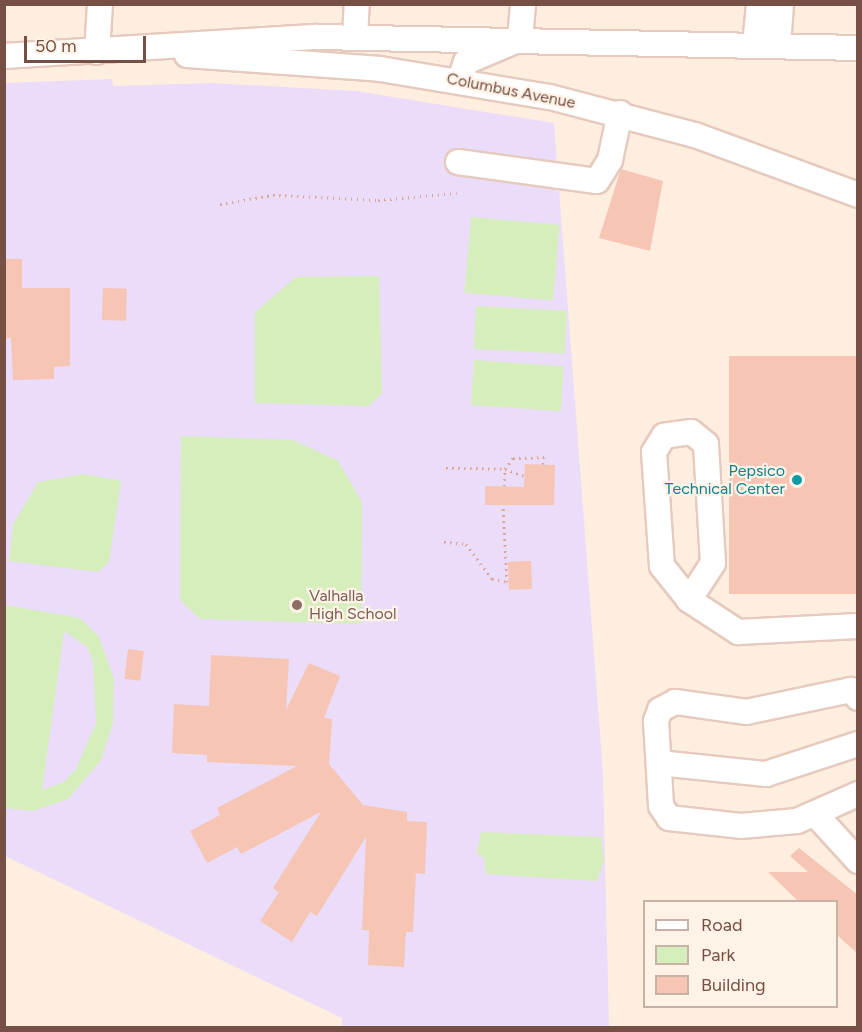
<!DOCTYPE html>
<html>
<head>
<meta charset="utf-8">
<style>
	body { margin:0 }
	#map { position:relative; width:862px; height:1032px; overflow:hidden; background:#feeedf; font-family:Figtree,sans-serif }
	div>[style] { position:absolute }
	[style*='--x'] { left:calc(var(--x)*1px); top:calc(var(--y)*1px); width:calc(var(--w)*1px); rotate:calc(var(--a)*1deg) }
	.education>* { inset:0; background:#ebdcfa }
	.green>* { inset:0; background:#d6edbc; transform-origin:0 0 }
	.building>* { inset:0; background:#f6c5b4; transform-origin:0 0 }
	.path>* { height:3px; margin-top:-1.5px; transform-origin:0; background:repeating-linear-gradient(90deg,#dba897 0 1.5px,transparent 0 6px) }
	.roads { filter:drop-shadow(2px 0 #e5cabd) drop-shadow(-2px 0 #e5cabd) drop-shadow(0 2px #e5cabd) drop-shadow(0 -2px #e5cabd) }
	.minor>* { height:24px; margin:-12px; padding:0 12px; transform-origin:12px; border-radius:12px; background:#fff }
	.dots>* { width:16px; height:16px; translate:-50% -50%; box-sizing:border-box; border:3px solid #fff2e7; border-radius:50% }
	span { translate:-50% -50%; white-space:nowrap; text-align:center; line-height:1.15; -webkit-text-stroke:4.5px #fff2e7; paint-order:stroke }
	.street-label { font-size:16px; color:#765045 }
	.culture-label { font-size:16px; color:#0d838f }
	.right { translate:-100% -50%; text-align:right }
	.education-label { font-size:16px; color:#785e54 }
	.left { translate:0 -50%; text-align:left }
	.frame { position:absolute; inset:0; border:6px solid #765045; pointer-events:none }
	.legend { position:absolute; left:643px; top:900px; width:195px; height:108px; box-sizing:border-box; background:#fff2e7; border:2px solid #c8b1a6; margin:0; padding:8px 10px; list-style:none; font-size:18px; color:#765045 }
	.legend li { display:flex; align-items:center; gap:12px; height:30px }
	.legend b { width:30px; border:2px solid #c8b1a6 }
	.scale { position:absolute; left:24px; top:36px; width:122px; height:27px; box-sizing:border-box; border:3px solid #765045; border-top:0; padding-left:8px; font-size:18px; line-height:21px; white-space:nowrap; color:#765045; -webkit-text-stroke:4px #fff2e7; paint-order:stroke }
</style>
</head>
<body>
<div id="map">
	<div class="education">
		<i style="clip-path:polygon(112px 79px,113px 86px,213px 83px,356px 91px,554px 123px,603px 774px,609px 1027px,342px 1027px,342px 1018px,5px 856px,4px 83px)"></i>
	</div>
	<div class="green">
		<i style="left:471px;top:217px;width:89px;height:76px;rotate:5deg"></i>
		<i style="clip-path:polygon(379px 276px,382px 393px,369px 406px,255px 403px,255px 312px,296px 277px)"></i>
		<i style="left:476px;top:306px;width:91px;height:43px;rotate:3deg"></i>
		<i style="left:474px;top:360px;width:90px;height:45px;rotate:4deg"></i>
		<i style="clip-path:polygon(181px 436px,293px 440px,338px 461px,362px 502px,361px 624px,200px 619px,180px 600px)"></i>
		<i style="clip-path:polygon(84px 474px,121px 481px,109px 562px,98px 572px,9px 561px,13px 525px,38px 482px)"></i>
		<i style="clip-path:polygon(evenodd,5px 605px,80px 618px,99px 637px,114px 679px,113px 723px,101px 760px,68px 799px,33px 811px,5px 808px,5px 605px,64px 631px,87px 647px,93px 662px,96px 723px,76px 769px,64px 782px,42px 790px,64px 631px)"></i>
		<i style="clip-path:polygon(481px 832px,601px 837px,604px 861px,597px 881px,486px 874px,484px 858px,477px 854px)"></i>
	</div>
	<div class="building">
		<i style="clip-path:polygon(621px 169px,663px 181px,650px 251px,599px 238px)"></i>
		<i style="clip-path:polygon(4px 259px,22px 259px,22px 288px,70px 288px,70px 366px,54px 367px,54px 379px,13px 380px,11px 338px,4px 338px)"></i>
		<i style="left:103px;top:288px;width:24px;height:32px;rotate:2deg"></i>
		<i style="left:858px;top:356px;width:238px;height:129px;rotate:90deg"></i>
		<i style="clip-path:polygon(525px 464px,555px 465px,554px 505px,485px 505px,485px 486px,524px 487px)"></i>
		<i style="left:531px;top:561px;width:28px;height:23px;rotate:88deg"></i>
		<i style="left:128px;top:649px;width:16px;height:30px;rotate:7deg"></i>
		<i style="clip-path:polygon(211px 655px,289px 659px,286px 710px,309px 663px,340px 676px,324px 718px,332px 719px,329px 764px,363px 805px,407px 812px,407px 821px,427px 822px,425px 874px,416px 873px,413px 932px,406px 932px,404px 967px,368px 965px,369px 930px,362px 930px,366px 837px,317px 916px,310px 912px,292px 942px,260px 921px,279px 892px,273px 888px,321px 812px,241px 854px,237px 847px,207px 863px,190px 831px,220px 815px,217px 808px,297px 766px,207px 762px,207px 755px,172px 753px,174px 704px,209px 706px)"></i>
		<i style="clip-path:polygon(799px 848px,858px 895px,858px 954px,837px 935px,837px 902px,799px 902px,768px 872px,808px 872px,790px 856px)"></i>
	</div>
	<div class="path">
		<i style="--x:220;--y:204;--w:54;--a:-9.6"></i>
		<i style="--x:273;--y:195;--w:105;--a:2.7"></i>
		<i style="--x:378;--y:200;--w:79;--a:-5.1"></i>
		<i style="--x:446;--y:468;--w:59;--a:1"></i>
		<i style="--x:505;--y:469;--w:20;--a:20"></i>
		<i style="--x:504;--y:486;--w:17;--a:-87"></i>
		<i style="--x:505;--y:469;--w:14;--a:-54"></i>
		<i style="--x:513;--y:458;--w:31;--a:-2"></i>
		<i style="--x:544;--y:457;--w:7;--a:98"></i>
		<i style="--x:444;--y:542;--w:22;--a:5"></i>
		<i style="--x:466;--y:544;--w:44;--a:53.4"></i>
		<i style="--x:492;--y:579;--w:15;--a:11"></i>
		<i style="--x:507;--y:582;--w:76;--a:-93"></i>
	</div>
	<div class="roads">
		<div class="minor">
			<i style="--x:355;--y:37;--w:33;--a:-87"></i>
			<i style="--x:755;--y:45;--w:41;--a:-84.4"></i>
			<i style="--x:778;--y:46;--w:42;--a:-85.9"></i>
			<i style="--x:97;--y:52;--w:48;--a:-86.4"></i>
			<i style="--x:187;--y:55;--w:194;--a:4.1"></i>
			<i style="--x:380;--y:69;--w:172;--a:9.4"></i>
			<i style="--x:550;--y:97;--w:150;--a:14.7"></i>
			<i style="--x:695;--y:135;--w:174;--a:20.2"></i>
			<i style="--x:4;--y:56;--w:314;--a:-3.5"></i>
			<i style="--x:317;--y:37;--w:541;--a:1.16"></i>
			<i style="--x:460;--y:80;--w:19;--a:-72"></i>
			<i style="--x:466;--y:62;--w:59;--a:-23.1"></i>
			<i style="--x:520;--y:39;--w:35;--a:-85"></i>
			<i style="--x:458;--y:162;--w:140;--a:7.8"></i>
			<i style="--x:597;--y:181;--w:25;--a:-58"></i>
			<i style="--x:610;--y:160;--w:48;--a:-78"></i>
			<i style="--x:689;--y:600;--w:44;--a:-57"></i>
			<i style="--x:713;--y:563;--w:119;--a:-93.4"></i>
			<i style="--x:706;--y:444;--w:19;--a:-141"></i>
			<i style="--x:691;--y:432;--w:27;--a:172"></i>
			<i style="--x:664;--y:436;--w:19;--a:122"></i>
			<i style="--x:654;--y:452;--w:114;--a:86"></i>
			<i style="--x:662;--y:566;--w:43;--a:51.5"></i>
			<i style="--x:689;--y:600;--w:59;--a:33.1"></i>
			<i style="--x:738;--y:632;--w:120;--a:-2.9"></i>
			<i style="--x:858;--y:698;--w:11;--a:-131"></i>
			<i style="--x:851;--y:690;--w:106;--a:168.1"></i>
			<i style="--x:747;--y:712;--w:73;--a:-172.1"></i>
			<i style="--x:675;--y:702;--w:17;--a:152"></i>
			<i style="--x:660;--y:710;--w:12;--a:110"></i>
			<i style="--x:656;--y:721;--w:85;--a:86.6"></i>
			<i style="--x:661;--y:806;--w:14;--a:56"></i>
			<i style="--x:669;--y:818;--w:72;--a:6.3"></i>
			<i style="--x:741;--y:826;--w:56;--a:-5.1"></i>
			<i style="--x:797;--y:821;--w:67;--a:-23.9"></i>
			<i style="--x:659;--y:763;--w:108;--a:5.9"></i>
			<i style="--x:766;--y:774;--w:97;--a:-18.1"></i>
			<i style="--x:815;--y:814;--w:64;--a:47.5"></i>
		</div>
	</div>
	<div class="dots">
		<i style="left:797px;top:480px;background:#0f9aa8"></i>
		<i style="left:297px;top:605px;background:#8d6e63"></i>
	</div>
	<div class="street-label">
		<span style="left:511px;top:91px;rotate:11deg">Columbus Avenue</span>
	</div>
	<div class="culture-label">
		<span class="right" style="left:785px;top:480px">Pepsico<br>Technical Center</span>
	</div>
	<div class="education-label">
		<span class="left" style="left:309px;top:605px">Valhalla<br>High School</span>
	</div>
	<div class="frame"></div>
	<ul class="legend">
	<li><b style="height:8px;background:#fff"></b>Road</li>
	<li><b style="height:16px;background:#d6edbc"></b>Park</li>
	<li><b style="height:16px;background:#f6c5b4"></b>Building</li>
	</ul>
	<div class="scale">50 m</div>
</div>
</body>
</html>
